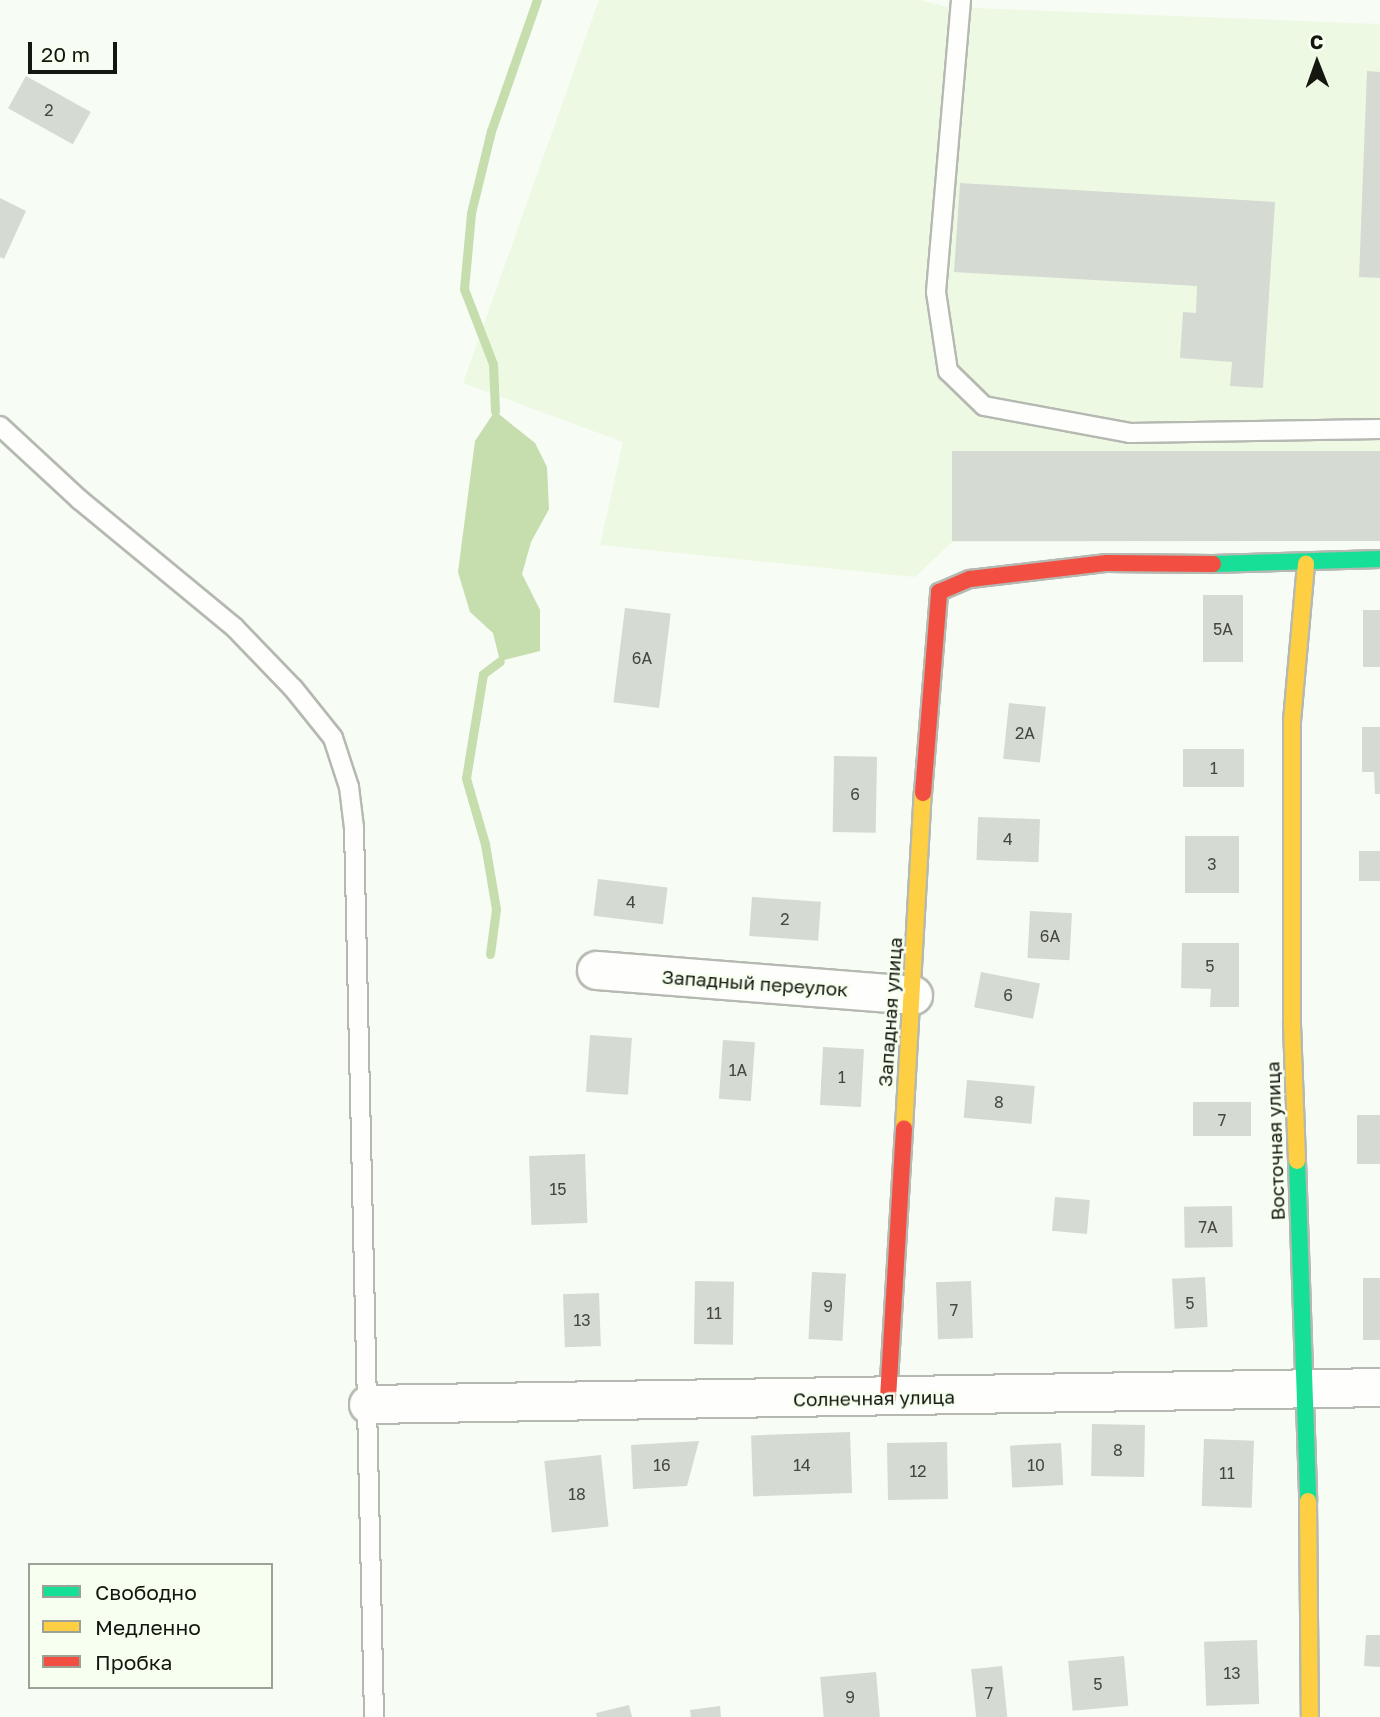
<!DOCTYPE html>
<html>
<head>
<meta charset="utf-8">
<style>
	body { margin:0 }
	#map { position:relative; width:1380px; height:1717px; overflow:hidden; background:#f7fcf4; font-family:"Golos Text",sans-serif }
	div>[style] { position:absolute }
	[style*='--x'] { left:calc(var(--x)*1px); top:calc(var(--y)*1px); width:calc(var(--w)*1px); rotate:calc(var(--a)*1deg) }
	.built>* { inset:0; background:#eef9e4 }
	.water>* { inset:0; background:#c6ddad }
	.stream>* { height:9px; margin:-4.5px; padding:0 4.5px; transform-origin:4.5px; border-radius:4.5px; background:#c6ddad }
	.building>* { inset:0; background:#d5dad2; transform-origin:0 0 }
	.roads { filter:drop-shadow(2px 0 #b5b9b1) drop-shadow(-2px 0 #b5b9b1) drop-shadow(0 2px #b5b9b1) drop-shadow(0 -2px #b5b9b1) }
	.lane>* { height:18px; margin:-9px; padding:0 9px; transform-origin:9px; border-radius:9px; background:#fefffd }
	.street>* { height:37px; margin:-18.5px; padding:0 18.5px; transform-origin:18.5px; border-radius:18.5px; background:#fefffd }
	.fast>* { height:16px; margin:-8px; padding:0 8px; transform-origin:8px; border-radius:8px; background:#16e098 }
	.slow>* { height:16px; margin:-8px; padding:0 8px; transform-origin:8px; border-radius:8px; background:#ffcf43 }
	.jam>* { height:16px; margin:-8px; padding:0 8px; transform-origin:8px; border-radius:8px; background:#f24e42 }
	span { translate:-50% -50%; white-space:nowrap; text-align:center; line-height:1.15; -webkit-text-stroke:5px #f7fff0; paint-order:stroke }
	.number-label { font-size:16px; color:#444840 }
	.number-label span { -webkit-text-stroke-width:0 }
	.street-label { font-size:19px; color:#13170f }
	.legend { position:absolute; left:28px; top:1563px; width:245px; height:126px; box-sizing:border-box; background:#f7fff0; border:2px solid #9ca296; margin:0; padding:9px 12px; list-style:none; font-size:21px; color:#13170f }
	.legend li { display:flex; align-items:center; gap:14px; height:35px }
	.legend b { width:35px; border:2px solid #9ca296 }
	.north { position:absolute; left:1282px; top:28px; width:70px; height:70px; -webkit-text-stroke:5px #f7fff0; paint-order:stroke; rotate:359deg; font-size:19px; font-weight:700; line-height:28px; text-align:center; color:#13170f }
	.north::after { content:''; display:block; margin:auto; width:24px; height:32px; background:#13170f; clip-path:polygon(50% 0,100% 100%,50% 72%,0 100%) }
	.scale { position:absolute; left:28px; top:42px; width:89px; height:32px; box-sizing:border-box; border:4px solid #13170f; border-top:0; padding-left:9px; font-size:21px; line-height:24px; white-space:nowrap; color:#13170f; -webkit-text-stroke:5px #f7fff0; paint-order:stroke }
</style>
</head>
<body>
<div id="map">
	<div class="built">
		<i style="clip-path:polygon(599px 0,920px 0,947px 7px,1380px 24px,1380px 541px,952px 542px,915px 577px,600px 545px,623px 442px,463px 383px)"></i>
	</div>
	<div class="water">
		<i style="clip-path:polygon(495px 411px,535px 443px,547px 467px,549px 509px,531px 542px,522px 574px,540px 610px,540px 651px,500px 661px,493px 633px,470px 612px,458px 572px,475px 441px)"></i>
	</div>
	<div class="stream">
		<i style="--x:495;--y:411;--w:47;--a:-92.4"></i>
		<i style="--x:493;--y:364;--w:80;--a:-111.1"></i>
		<i style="--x:464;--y:289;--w:76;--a:-84.7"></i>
		<i style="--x:471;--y:213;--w:84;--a:-76.3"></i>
		<i style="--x:491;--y:131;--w:139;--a:-70.7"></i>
		<i style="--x:490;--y:954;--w:45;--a:-82.4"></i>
		<i style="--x:496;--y:909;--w:66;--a:-99.6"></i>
		<i style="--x:485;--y:844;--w:69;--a:-106.1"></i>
		<i style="--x:466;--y:778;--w:105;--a:-80.7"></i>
		<i style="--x:483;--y:674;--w:21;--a:-37"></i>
	</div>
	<div class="building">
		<i style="clip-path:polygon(1367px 71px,1380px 72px,1380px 278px,1359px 277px)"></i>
		<i style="left:26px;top:76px;width:74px;height:37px;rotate:29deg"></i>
		<i style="clip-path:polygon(960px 183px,1275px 202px,1263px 388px,1230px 386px,1232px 362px,1180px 358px,1183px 312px,1196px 313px,1197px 286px,954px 272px)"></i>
		<i style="clip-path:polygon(0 198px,26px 211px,4px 259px,0 257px)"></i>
		<i style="left:1380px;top:451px;width:90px;height:428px;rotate:90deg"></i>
		<i style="left:1203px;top:595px;width:40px;height:67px"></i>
		<i style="left:625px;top:608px;width:46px;height:95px;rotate:7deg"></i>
		<i style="left:1363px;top:610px;width:17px;height:57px"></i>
		<i style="left:1009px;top:703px;width:37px;height:56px;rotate:6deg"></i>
		<i style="clip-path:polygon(1362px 727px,1380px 727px,1380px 794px,1375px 794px,1374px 772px,1362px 772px)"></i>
		<i style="left:1183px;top:749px;width:61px;height:38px"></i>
		<i style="left:834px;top:756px;width:43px;height:76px;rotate:1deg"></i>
		<i style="left:978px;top:817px;width:62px;height:43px;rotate:2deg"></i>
		<i style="left:1185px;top:836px;width:54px;height:57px"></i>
		<i style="left:1359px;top:851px;width:21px;height:30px"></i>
		<i style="left:598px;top:879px;width:70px;height:37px;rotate:7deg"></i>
		<i style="left:752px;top:897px;width:69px;height:39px;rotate:4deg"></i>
		<i style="left:1030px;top:911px;width:42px;height:47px;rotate:3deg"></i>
		<i style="clip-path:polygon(1182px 943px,1239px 943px,1239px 1007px,1210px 1007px,1211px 989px,1181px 988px)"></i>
		<i style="left:981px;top:972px;width:60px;height:36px;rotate:11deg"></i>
		<i style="left:590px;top:1035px;width:42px;height:57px;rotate:4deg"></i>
		<i style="left:723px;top:1040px;width:32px;height:59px;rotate:4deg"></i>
		<i style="left:823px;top:1047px;width:41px;height:58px;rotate:3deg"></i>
		<i style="left:967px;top:1080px;width:68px;height:38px;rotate:5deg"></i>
		<i style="left:1251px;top:1102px;width:34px;height:58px;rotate:90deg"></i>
		<i style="left:1357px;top:1115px;width:23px;height:49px"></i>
		<i style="left:585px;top:1154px;width:69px;height:56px;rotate:88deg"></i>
		<i style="left:1055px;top:1197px;width:35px;height:34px;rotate:5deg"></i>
		<i style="left:1232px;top:1206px;width:41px;height:48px;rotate:89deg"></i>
		<i style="left:812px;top:1272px;width:34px;height:67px;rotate:3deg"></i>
		<i style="left:1205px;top:1277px;width:50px;height:33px;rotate:87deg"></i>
		<i style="left:1363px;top:1278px;width:17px;height:62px"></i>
		<i style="left:695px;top:1281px;width:39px;height:63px;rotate:1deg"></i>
		<i style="left:971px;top:1281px;width:57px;height:35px;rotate:88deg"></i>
		<i style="left:599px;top:1293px;width:53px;height:36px;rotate:88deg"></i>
		<i style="left:1092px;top:1424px;width:53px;height:52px;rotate:1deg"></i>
		<i style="left:850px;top:1432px;width:61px;height:99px;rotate:88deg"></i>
		<i style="left:1204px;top:1439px;width:50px;height:67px;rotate:2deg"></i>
		<i style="clip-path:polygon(699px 1441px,687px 1486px,633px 1489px,631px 1445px)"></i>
		<i style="left:947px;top:1442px;width:57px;height:60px;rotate:89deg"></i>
		<i style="left:1061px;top:1443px;width:42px;height:51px;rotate:87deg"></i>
		<i style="left:601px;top:1455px;width:72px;height:57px;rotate:84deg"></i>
		<i style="clip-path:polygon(1366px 1635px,1380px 1635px,1380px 1667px,1364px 1666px)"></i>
		<i style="left:1257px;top:1640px;width:64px;height:53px;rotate:88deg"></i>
		<i style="left:1124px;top:1656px;width:50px;height:56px;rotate:85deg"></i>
		<i style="left:1002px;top:1666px;width:51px;height:31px;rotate:84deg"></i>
		<i style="left:876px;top:1672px;width:45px;height:56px;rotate:85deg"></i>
		<i style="clip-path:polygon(629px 1705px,632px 1717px,597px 1717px,596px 1713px)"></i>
		<i style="clip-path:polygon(720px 1706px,721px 1717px,691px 1717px,690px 1710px)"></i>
	</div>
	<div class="roads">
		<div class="lane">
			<i style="--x:961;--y:0;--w:293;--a:94.9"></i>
			<i style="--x:936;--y:292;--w:80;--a:81.4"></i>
			<i style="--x:948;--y:371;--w:50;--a:44.2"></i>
			<i style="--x:984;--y:406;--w:148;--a:10.5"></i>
			<i style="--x:1130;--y:433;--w:250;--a:-0.9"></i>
			<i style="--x:0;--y:426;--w:109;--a:42.8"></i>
			<i style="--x:80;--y:500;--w:200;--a:39.5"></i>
			<i style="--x:234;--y:627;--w:85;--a:46"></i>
			<i style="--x:293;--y:688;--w:64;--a:51.3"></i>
			<i style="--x:333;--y:738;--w:52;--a:71.9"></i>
			<i style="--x:349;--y:787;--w:41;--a:83"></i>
			<i style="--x:354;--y:828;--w:889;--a:88.71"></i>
		</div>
		<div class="street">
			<i style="--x:596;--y:970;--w:318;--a:4.5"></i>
			<i style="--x:368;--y:1404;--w:1012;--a:-0.96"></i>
		</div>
		<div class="fast">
			<i style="--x:1213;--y:564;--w:167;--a:-1.7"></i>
			<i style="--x:1297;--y:1161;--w:340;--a:88.1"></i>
		</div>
		<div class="slow">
			<i style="--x:904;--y:1128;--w:336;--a:-86.8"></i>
			<i style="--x:1297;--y:1161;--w:139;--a:-92.1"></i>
			<i style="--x:1292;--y:1022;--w:301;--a:-90"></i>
			<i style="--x:1292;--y:721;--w:158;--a:-84.9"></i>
			<i style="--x:1308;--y:1501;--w:216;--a:89.5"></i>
		</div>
		<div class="jam">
			<i style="--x:923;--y:793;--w:202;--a:-85.4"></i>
			<i style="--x:939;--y:592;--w:34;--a:-23"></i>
			<i style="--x:970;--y:579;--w:138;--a:-6.7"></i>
			<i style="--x:1107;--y:563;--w:106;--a:0.5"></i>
			<i style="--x:888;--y:1398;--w:270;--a:-86.6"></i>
		</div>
	</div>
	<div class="number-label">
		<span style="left:49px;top:110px">2</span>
		<span style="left:1223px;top:629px">5А</span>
		<span style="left:642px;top:658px">6А</span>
		<span style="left:1025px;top:733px">2А</span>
		<span style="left:1214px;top:768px">1</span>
		<span style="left:855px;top:794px">6</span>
		<span style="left:1008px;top:839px">4</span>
		<span style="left:1212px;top:864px">3</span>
		<span style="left:631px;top:902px">4</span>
		<span style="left:785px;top:919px">2</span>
		<span style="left:1050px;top:936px">6А</span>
		<span style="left:1210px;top:966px">5</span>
		<span style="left:1008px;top:995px">6</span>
		<span style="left:738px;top:1070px">1А</span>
		<span style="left:842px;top:1077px">1</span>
		<span style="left:999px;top:1102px">8</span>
		<span style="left:1222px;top:1120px">7</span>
		<span style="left:558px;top:1189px">15</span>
		<span style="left:1208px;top:1227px">7А</span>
		<span style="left:1190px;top:1303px">5</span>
		<span style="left:828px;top:1306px">9</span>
		<span style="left:954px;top:1310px">7</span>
		<span style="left:714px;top:1313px">11</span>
		<span style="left:582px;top:1320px">13</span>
		<span style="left:1118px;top:1450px">8</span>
		<span style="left:662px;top:1465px">16</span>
		<span style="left:802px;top:1465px">14</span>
		<span style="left:1036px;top:1465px">10</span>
		<span style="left:918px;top:1471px">12</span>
		<span style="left:1227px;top:1473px">11</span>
		<span style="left:577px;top:1494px">18</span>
		<span style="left:1232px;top:1673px">13</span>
		<span style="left:1098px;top:1684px">5</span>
		<span style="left:989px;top:1693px">7</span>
		<span style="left:850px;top:1697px">9</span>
	</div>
	<div class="street-label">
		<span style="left:755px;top:983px;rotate:4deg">Западный переулок</span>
		<span style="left:890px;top:1012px;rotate:-86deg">Западная улица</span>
		<span style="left:1275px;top:1141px;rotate:-92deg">Восточная улица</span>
		<span style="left:874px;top:1398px;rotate:-1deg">Солнечная улица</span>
	</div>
	<ul class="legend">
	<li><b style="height:9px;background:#16e098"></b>Свободно</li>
	<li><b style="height:9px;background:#ffcf43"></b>Медленно</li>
	<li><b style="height:9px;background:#f24e42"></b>Пробка</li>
	</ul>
	<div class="north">С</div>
	<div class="scale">20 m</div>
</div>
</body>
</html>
